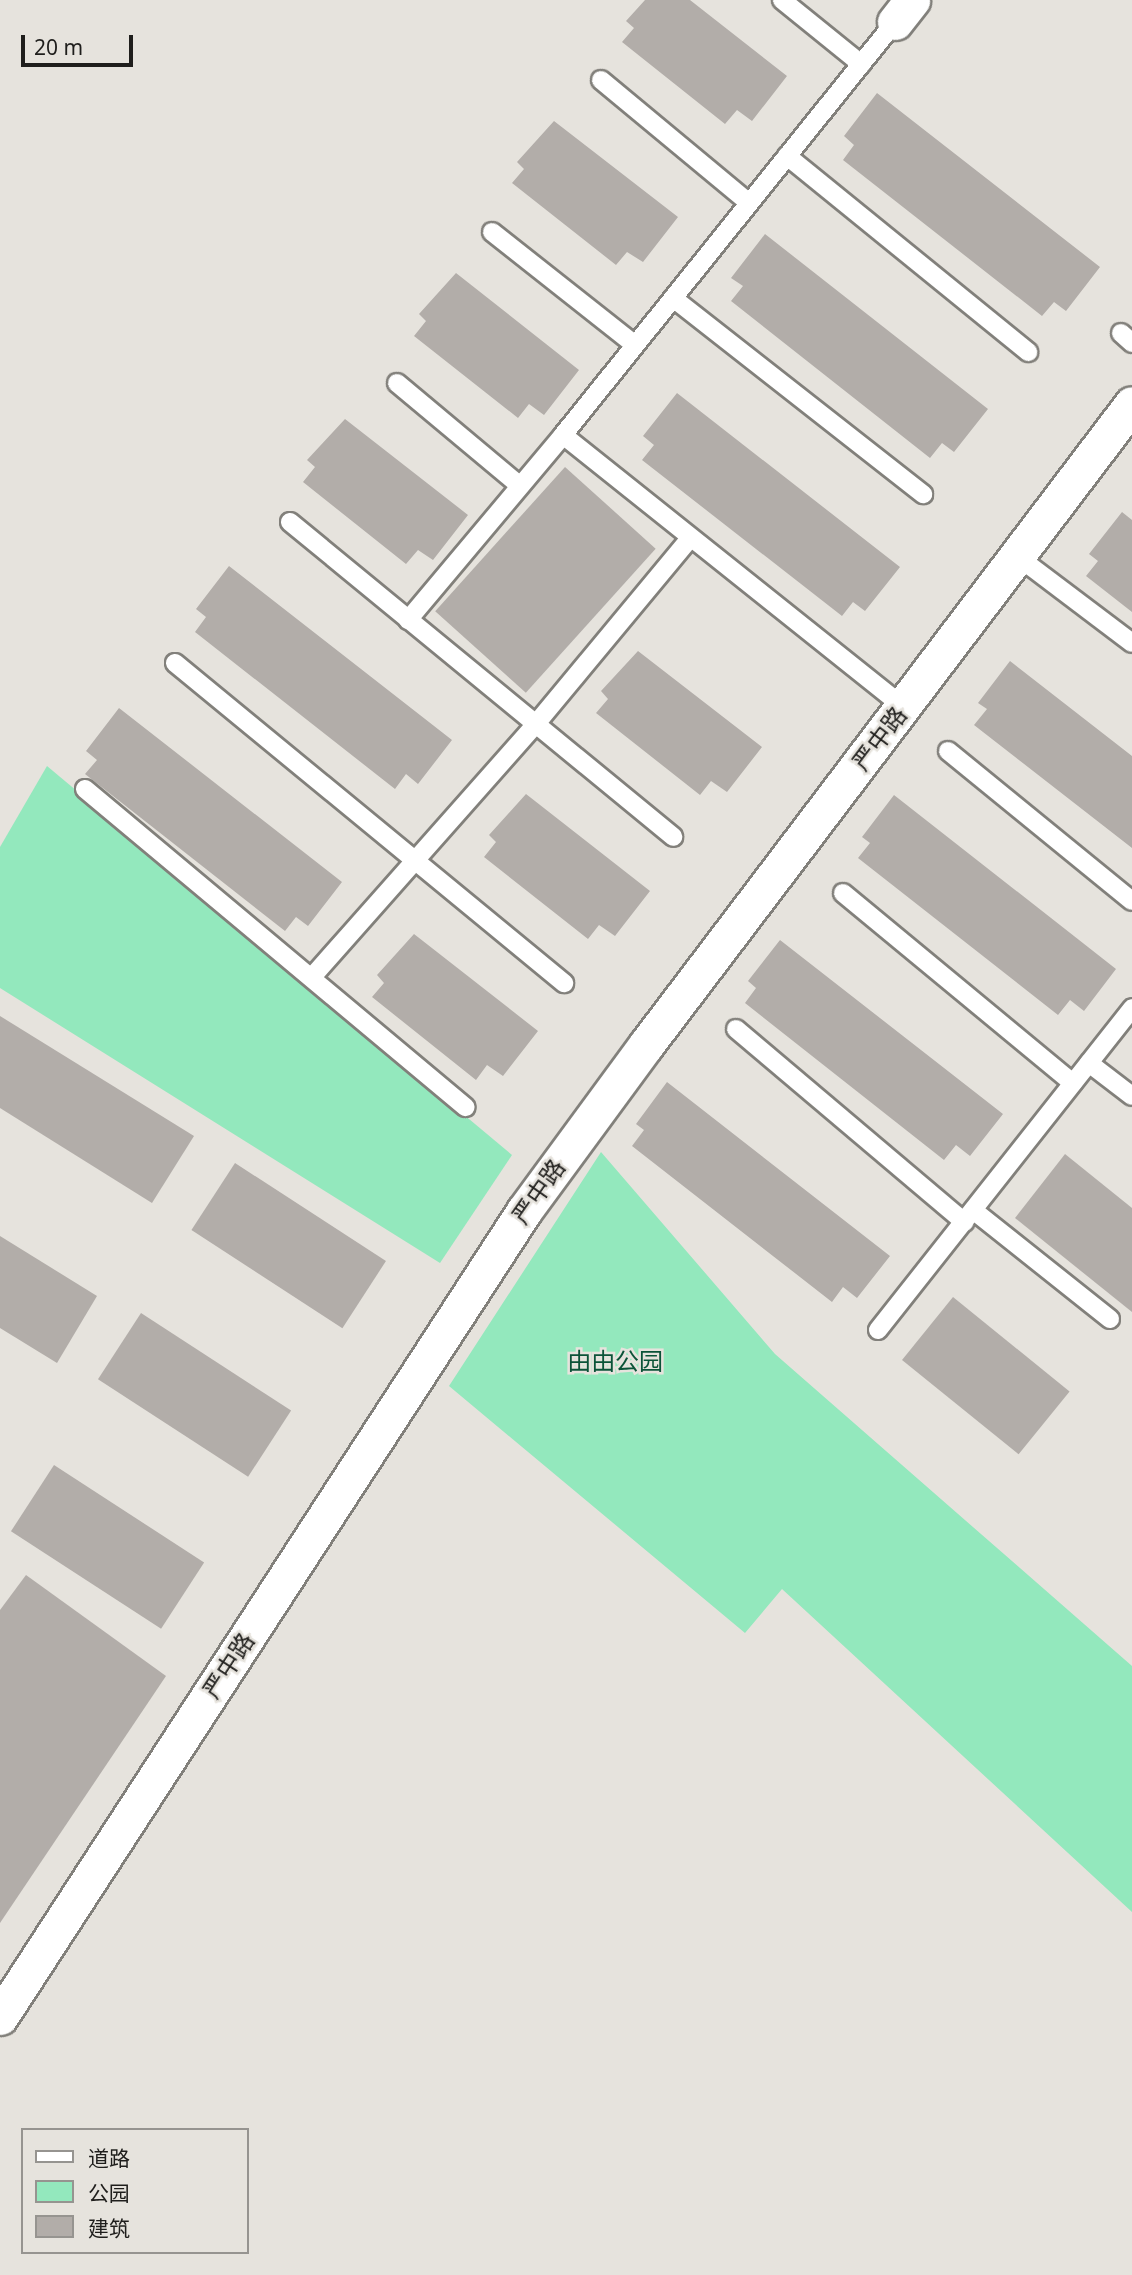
<!DOCTYPE html>
<html>
<head>
<meta charset="utf-8">
<style>
	body { margin:0 }
	#map { position:relative; width:1132px; height:2275px; overflow:hidden; background:#e6e3dd; font-family:"Noto Sans","Noto Sans SC",sans-serif }
	div>[style] { position:absolute }
	[style*='--x'] { left:calc(var(--x)*1px); top:calc(var(--y)*1px); width:calc(var(--w)*1px); rotate:calc(var(--a)*1deg) }
	.green>* { inset:0; background:#93e8bd }
	.building>* { inset:0; background:#b2ada9; transform-origin:0 0 }
	.roads { filter:drop-shadow(2px 0 #82807b) drop-shadow(-2px 0 #82807b) drop-shadow(0 2px #82807b) drop-shadow(0 -2px #82807b) }
	.lane>* { height:18px; margin:-9px; padding:0 9px; transform-origin:9px; border-radius:9px; background:#fff }
	.street>* { height:35px; margin:-17.5px; padding:0 17.5px; transform-origin:17.5px; border-radius:17.5px; background:#fff }
	span { translate:-50% -50%; white-space:nowrap; text-align:center; line-height:1.15; -webkit-text-stroke:5px #e6e3dd; paint-order:stroke }
	.street-label { font-size:24px; color:#1f1e1c }
	.park-label { font-size:24px; color:#0b5338 }
	.legend { position:absolute; left:21px; top:2128px; width:228px; height:126px; box-sizing:border-box; background:#e6e3dd; border:2px solid #969490; margin:0; padding:9px 12px; list-style:none; font-size:21px; color:#1f1e1c }
	.legend li { display:flex; align-items:center; gap:14px; height:35px }
	.legend b { width:35px; border:2px solid #969490 }
	.scale { position:absolute; left:21px; top:35px; width:112px; height:32px; box-sizing:border-box; border:4px solid #1f1e1c; border-top:0; padding-left:9px; font-size:21px; line-height:24px; white-space:nowrap; color:#1f1e1c; -webkit-text-stroke:5px #e6e3dd; paint-order:stroke }
</style>
</head>
<body>
<div id="map">
	<div class="green">
		<i style="clip-path:polygon(47px 766px,512px 1155px,440px 1263px,0 988px,0 847px)"></i>
		<i style="clip-path:polygon(601px 1152px,775px 1354px,1132px 1666px,1132px 1912px,782px 1589px,745px 1633px,449px 1386px)"></i>
	</div>
	<div class="building">
		<i style="clip-path:polygon(645px 0,690px 0,787px 76px,752px 121px,737px 110px,725px 124px,622px 42px,634px 28px,626px 21px)"></i>
		<i style="clip-path:polygon(877px 93px,1100px 267px,1066px 311px,1054px 302px,1042px 316px,843px 160px,854px 145px,844px 136px)"></i>
		<i style="clip-path:polygon(554px 121px,678px 217px,643px 262px,627px 252px,616px 265px,512px 183px,524px 169px,517px 162px)"></i>
		<i style="clip-path:polygon(765px 234px,988px 409px,954px 452px,942px 443px,930px 458px,731px 301px,743px 286px,731px 278px)"></i>
		<i style="clip-path:polygon(456px 273px,579px 370px,544px 415px,529px 404px,518px 418px,414px 336px,426px 321px,419px 314px)"></i>
		<i style="clip-path:polygon(677px 393px,900px 567px,865px 611px,853px 602px,842px 616px,642px 460px,654px 445px,643px 436px)"></i>
		<i style="clip-path:polygon(345px 419px,468px 515px,433px 560px,418px 550px,406px 564px,303px 482px,315px 467px,307px 460px)"></i>
		<i style="left:565px;top:467px;width:122px;height:194px;rotate:42deg"></i>
		<i style="clip-path:polygon(1122px 512px,1132px 520px,1132px 612px,1086px 576px,1098px 561px,1089px 554px)"></i>
		<i style="clip-path:polygon(229px 566px,452px 740px,418px 784px,406px 774px,395px 789px,195px 632px,206px 617px,196px 609px)"></i>
		<i style="clip-path:polygon(638px 651px,762px 747px,727px 792px,711px 781px,700px 795px,596px 713px,608px 699px,601px 691px)"></i>
		<i style="clip-path:polygon(1010px 661px,1132px 756px,1132px 848px,974px 725px,987px 709px,978px 703px)"></i>
		<i style="clip-path:polygon(119px 708px,342px 882px,308px 926px,296px 917px,285px 931px,85px 774px,97px 760px,86px 751px)"></i>
		<i style="clip-path:polygon(526px 794px,650px 891px,615px 936px,599px 925px,588px 939px,484px 857px,496px 842px,489px 835px)"></i>
		<i style="clip-path:polygon(894px 795px,1116px 969px,1084px 1011px,1070px 1000px,1058px 1015px,858px 858px,870px 843px,862px 837px)"></i>
		<i style="clip-path:polygon(414px 934px,538px 1031px,503px 1076px,487px 1065px,476px 1080px,372px 997px,384px 983px,377px 975px)"></i>
		<i style="clip-path:polygon(780px 940px,1003px 1114px,970px 1156px,956px 1145px,944px 1160px,745px 1003px,756px 988px,748px 981px)"></i>
		<i style="clip-path:polygon(0 1016px,194px 1136px,152px 1203px,0 1108px)"></i>
		<i style="clip-path:polygon(667px 1082px,890px 1256px,857px 1298px,843px 1287px,832px 1302px,632px 1146px,644px 1130px,636px 1124px)"></i>
		<i style="clip-path:polygon(1065px 1154px,1132px 1208px,1132px 1312px,1015px 1218px)"></i>
		<i style="left:235px;top:1163px;width:180px;height:80px;rotate:33deg"></i>
		<i style="clip-path:polygon(0 1236px,97px 1296px,57px 1363px,0 1328px)"></i>
		<i style="left:953px;top:1297px;width:150px;height:81px;rotate:39deg"></i>
		<i style="left:141px;top:1313px;width:179px;height:79px;rotate:33deg"></i>
		<i style="left:54px;top:1465px;width:179px;height:79px;rotate:33deg"></i>
		<i style="clip-path:polygon(26px 1575px,166px 1676px,0 1923px,0 1610px)"></i>
	</div>
	<div class="roads">
		<div class="lane">
			<i style="--x:782;--y:0;--w:102;--a:39"></i>
			<i style="--x:601;--y:80;--w:192;--a:39.7"></i>
			<i style="--x:787;--y:156;--w:311;--a:39.1"></i>
			<i style="--x:492;--y:232;--w:182;--a:38.3"></i>
			<i style="--x:673;--y:298;--w:318;--a:38.1"></i>
			<i style="--x:1121;--y:333;--w:15;--a:42"></i>
			<i style="--x:397;--y:383;--w:160;--a:39.9"></i>
			<i style="--x:563;--y:435;--w:435;--a:38.6"></i>
			<i style="--x:290;--y:522;--w:496;--a:39.4"></i>
			<i style="--x:1017;--y:556;--w:144;--a:37.1"></i>
			<i style="--x:408;--y:620;--w:241;--a:-50"></i>
			<i style="--x:563;--y:435;--w:530;--a:-51.21"></i>
			<i style="--x:175;--y:663;--w:504;--a:39.44"></i>
			<i style="--x:948;--y:751;--w:237;--a:39.2"></i>
			<i style="--x:85;--y:789;--w:496;--a:39.9"></i>
			<i style="--x:843;--y:893;--w:298;--a:39.6"></i>
			<i style="--x:312;--y:977;--w:337;--a:-48.5"></i>
			<i style="--x:535;--y:725;--w:243;--a:-50.3"></i>
			<i style="--x:736;--y:1029;--w:299;--a:40.2"></i>
			<i style="--x:1089;--y:1063;--w:54;--a:37.5"></i>
			<i style="--x:973;--y:1210;--w:175;--a:38.5"></i>
			<i style="--x:878;--y:1330;--w:410;--a:-51.7"></i>
		</div>
		<div class="street">
			<i style="--x:895;--y:22;--w:28;--a:-52"></i>
			<i style="--x:0;--y:2017;--w:961;--a:-56.97"></i>
			<i style="--x:524;--y:1211;--w:206;--a:-53.7"></i>
			<i style="--x:646;--y:1045;--w:804;--a:-52.83"></i>
		</div>
	</div>
	<div class="street-label">
		<span style="left:879px;top:738px;rotate:-53deg">严中路</span>
		<span style="left:538px;top:1191px;rotate:-55deg">严中路</span>
		<span style="left:228px;top:1665px;rotate:-57deg">严中路</span>
	</div>
	<div class="park-label">
		<span style="left:615px;top:1361px">由由公园</span>
	</div>
	<ul class="legend">
	<li><b style="height:9px;background:#fff"></b>道路</li>
	<li><b style="height:19px;background:#93e8bd"></b>公园</li>
	<li><b style="height:19px;background:#b2ada9"></b>建筑</li>
	</ul>
	<div class="scale">20 m</div>
</div>
</body>
</html>
